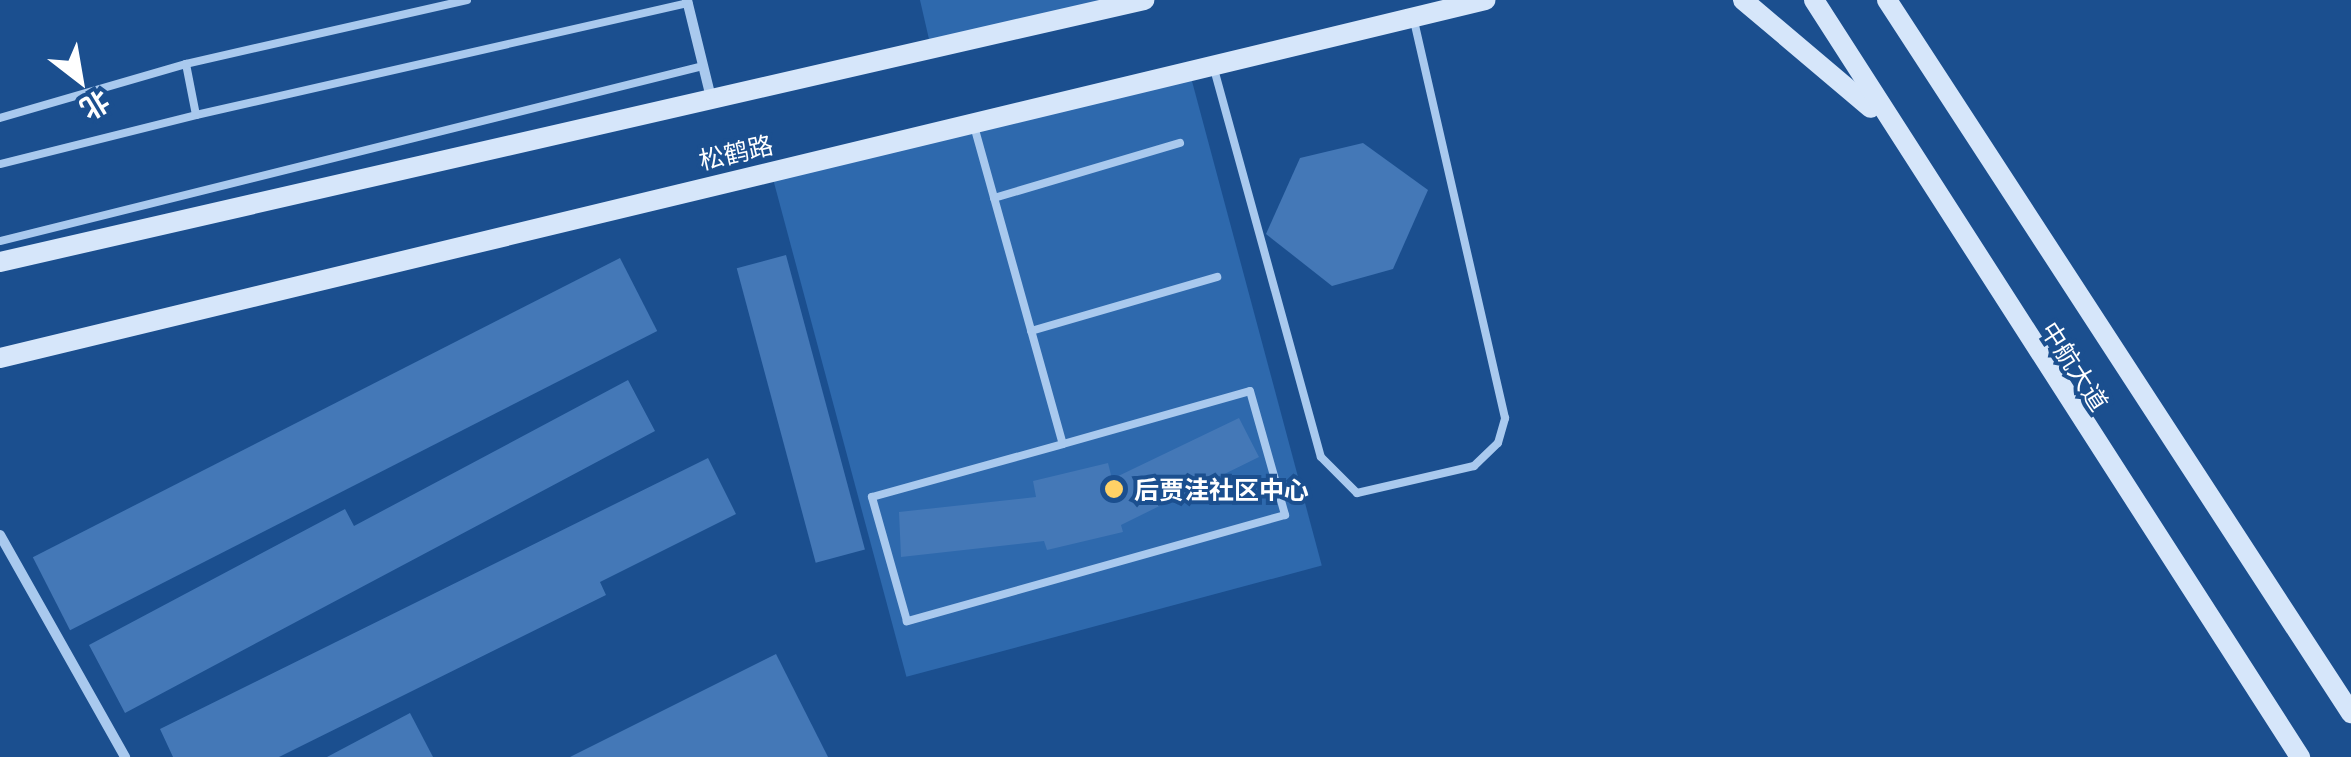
<!DOCTYPE html>
<html>
<head>
<meta charset="utf-8">
<style>
	body { margin:0 }
	#map { position:relative; width:2351px; height:757px; overflow:hidden; background:#1b4f8f; font-family:Lato,"Noto Sans SC",sans-serif }
	div>[style] { position:absolute }
	[style*='--x'] { left:calc(var(--x)*1px); top:calc(var(--y)*1px); width:calc(var(--w)*1px); rotate:calc(var(--a)*1deg) }
	.green>* { inset:0; background:#2e69ad; transform-origin:0 0 }
	.building>* { inset:0; background:#4478b7; transform-origin:0 0 }
	.lane>* { height:8px; margin:-4px; padding:0 4px; transform-origin:4px; border-radius:4px; background:#a9c9ee }
	.street>* { height:10px; margin:-5px; padding:0 5px; transform-origin:5px; border-radius:5px; background:#a9c9ee }
	.secondary>* { height:20px; margin:-10px; padding:0 10px; transform-origin:10px; border-radius:10px; background:#d6e6fa }
	.dots>* { width:28px; height:28px; translate:-50% -50%; box-sizing:border-box; border:5px solid #1b4f8f; border-radius:50% }
	span { translate:-50% -50%; white-space:nowrap; text-align:center; line-height:1.15; -webkit-text-stroke:8px #1b4f8f; paint-order:stroke }
	.street-label { font-size:25px; color:#fff }
	.poi-label { font-size:25px; color:#fff; font-weight:700 }
	.left { translate:0 -50%; text-align:left }
	.north { position:absolute; left:30px; top:30px; width:100px; height:100px; -webkit-text-stroke:8px #1b4f8f; paint-order:stroke; rotate:149deg; font-size:28px; font-weight:700; line-height:40px; text-align:center; color:#fff }
	.north::after { content:''; display:block; margin:auto; width:35px; height:45px; background:#fff; clip-path:polygon(50% 0,100% 100%,50% 72%,0 100%) }
</style>
</head>
<body>
<div id="map">
	<div class="green">
		<i style="clip-path:polygon(920px 0,1138px 0,931px 48px)"></i>
		<i style="left:1189px;top:70px;width:513px;height:430px;rotate:75deg"></i>
	</div>
	<div class="building">
		<i style="clip-path:polygon(1363px 143px,1428px 190px,1393px 269px,1332px 286px,1266px 234px,1300px 158px)"></i>
		<i style="left:786px;top:255px;width:305px;height:51px;rotate:75deg"></i>
		<i style="left:620px;top:258px;width:82px;height:659px;rotate:63deg"></i>
		<i style="clip-path:polygon(628px 380px,655px 431px,125px 713px,89px 645px,345px 509px,354px 526px)"></i>
		<i style="clip-path:polygon(1239px 418px,1259px 457px,1121px 525px,1123px 532px,1047px 550px,1044px 541px,901px 557px,899px 512px,1036px 497px,1033px 481px,1108px 463px,1112px 479px)"></i>
		<i style="clip-path:polygon(708px 458px,736px 514px,600px 582px,606px 595px,279px 757px,173px 757px,160px 729px)"></i>
		<i style="clip-path:polygon(776px 654px,828px 757px,570px 757px)"></i>
		<i style="clip-path:polygon(410px 713px,433px 757px,327px 757px)"></i>
	</div>
	<div class="lane">
		<i style="--x:467;--y:0;--w:288;--a:167.2"></i>
		<i style="--x:186;--y:64;--w:52;--a:78.9"></i>
		<i style="--x:196;--y:115;--w:505;--a:-12.82"></i>
		<i style="--x:1214;--y:69;--w:402;--a:74.6"></i>
		<i style="--x:1321;--y:457;--w:51;--a:45"></i>
		<i style="--x:1357;--y:493;--w:120;--a:-13"></i>
		<i style="--x:1474;--y:466;--w:33;--a:-44"></i>
		<i style="--x:1498;--y:443;--w:26;--a:-74"></i>
		<i style="--x:1505;--y:418;--w:407;--a:-102.9"></i>
		<i style="--x:0;--y:118;--w:194;--a:-16.2"></i>
		<i style="--x:974;--y:126;--w:330;--a:74.4"></i>
		<i style="--x:1063;--y:444;--w:194;--a:-15.8"></i>
		<i style="--x:1250;--y:391;--w:129;--a:74.2"></i>
		<i style="--x:1285;--y:515;--w:393;--a:164.3"></i>
		<i style="--x:907;--y:621;--w:129;--a:-105.8"></i>
		<i style="--x:872;--y:497;--w:198;--a:-15.5"></i>
		<i style="--x:0;--y:164;--w:202;--a:-14"></i>
		<i style="--x:994;--y:198;--w:194;--a:-16.5"></i>
		<i style="--x:0;--y:241;--w:724;--a:-13.98"></i>
		<i style="--x:1031;--y:331;--w:194;--a:-16.2"></i>
	</div>
	<div class="street">
		<i style="--x:687;--y:0;--w:101;--a:76.2"></i>
		<i style="--x:0;--y:535;--w:255;--a:60.6"></i>
	</div>
	<div class="secondary">
		<i style="--x:1743;--y:0;--w:167;--a:40.2"></i>
		<i style="--x:1814;--y:0;--w:900;--a:57.3"></i>
		<i style="--x:1887;--y:0;--w:851;--a:56.95"></i>
		<i style="--x:0;--y:262;--w:1174;--a:-12.9"></i>
		<i style="--x:0;--y:358;--w:1528;--a:-13.55"></i>
	</div>
	<div class="dots">
		<i style="left:1114px;top:489px;background:#ffd166"></i>
	</div>
	<div class="street-label">
		<span style="left:736px;top:152px;rotate:-13deg">松鹤路</span>
		<span style="left:2075px;top:366px;rotate:57deg">中航大道</span>
	</div>
	<div class="poi-label">
		<span class="left" style="left:1134px;top:489px">后贾洼社区中心</span>
	</div>
	<div class="north">北</div>
</div>
</body>
</html>
